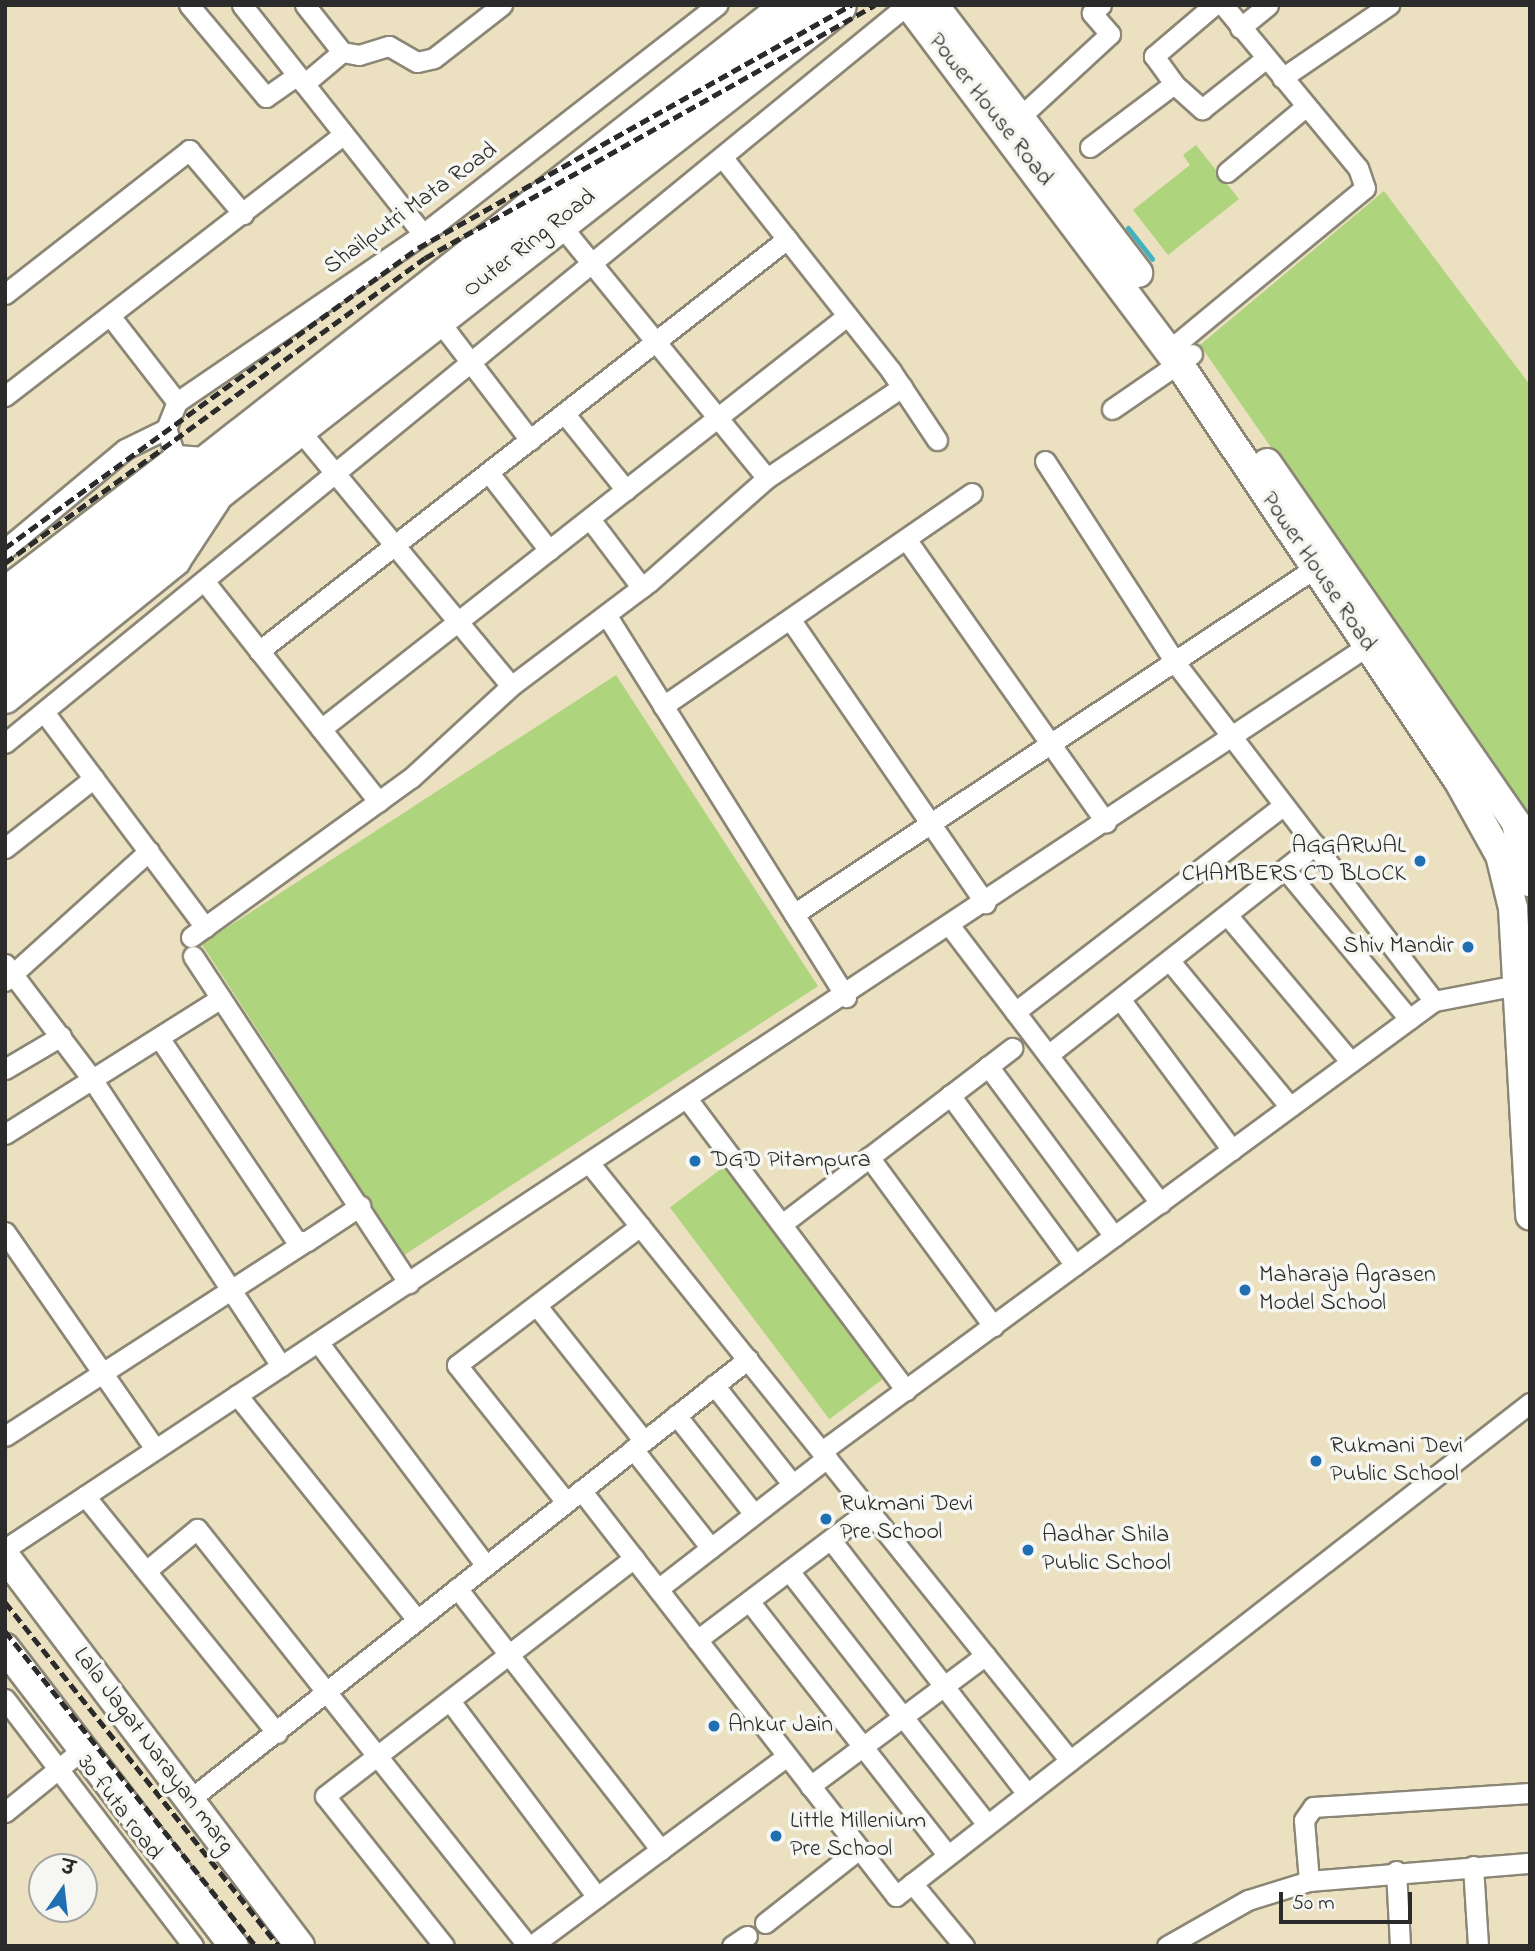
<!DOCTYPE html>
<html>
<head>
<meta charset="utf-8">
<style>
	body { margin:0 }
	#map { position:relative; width:1535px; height:1951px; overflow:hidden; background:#ebe0bf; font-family:"Indie Flower","Playpen Sans Deva",sans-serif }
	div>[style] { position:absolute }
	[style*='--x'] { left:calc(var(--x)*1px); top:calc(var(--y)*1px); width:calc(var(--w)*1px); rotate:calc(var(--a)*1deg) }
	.green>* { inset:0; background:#aed47e; transform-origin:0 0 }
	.stream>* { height:5px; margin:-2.5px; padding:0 2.5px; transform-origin:2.5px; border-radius:2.5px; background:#43b1bf }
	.roads { filter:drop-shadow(2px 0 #8b8675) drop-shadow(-2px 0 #8b8675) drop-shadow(0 2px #8b8675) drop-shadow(0 -2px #8b8675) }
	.street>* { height:19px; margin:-9.5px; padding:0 9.5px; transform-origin:9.5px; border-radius:9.5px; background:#fff }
	.secondary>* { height:28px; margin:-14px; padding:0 14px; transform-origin:14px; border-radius:14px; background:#fff }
	.primary>* { height:32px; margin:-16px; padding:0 16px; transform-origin:16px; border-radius:16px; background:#fff }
	.highway>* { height:37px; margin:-18.5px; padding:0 18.5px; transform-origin:18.5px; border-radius:18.5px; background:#fff }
	.rail>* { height:5px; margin-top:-2.5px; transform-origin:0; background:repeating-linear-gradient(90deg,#2b2b2b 0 10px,transparent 0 15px) }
	.dots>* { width:19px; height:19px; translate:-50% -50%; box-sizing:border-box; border:4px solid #f6f6f2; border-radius:50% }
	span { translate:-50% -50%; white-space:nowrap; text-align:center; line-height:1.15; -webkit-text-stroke:7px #f6f6f2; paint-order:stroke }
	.street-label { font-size:24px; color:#2b2b2b }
	.poi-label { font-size:24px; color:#2b2b2b }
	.right { translate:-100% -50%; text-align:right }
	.left { translate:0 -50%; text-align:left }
	.frame { position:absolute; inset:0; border:7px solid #2b2b2b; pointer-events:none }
	.north { position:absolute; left:28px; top:1853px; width:70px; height:70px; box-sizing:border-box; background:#f6f6f2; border:2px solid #a5a5a2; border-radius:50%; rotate:14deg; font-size:19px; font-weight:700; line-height:28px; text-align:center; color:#2b2b2b }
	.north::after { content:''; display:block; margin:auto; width:24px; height:32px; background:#1f6fb2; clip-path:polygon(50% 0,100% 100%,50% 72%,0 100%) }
	.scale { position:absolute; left:1279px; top:1892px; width:133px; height:32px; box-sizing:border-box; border:4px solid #2b2b2b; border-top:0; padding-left:9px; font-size:21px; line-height:24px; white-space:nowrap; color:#2b2b2b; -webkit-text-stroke:5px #f6f6f2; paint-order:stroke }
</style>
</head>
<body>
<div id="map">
	<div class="green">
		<i style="clip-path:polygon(1196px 145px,1239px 199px,1168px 255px,1133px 210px,1190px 165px,1183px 155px)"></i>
		<i style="clip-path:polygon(1384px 191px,1530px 385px,1530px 821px,1200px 345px)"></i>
		<i style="left:616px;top:675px;width:371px;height:494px;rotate:57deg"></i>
		<i style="left:725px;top:1166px;width:265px;height:69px;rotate:53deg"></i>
	</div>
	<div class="stream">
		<i style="--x:1128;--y:228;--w:39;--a:52"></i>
	</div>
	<div class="roads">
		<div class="street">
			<i style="--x:189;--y:5;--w:120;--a:50.1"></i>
			<i style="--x:266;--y:97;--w:38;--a:-35"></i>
			<i style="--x:242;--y:5;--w:292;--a:51.7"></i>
			<i style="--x:305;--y:5;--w:60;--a:51.8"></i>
			<i style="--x:342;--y:52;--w:17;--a:10"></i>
			<i style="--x:359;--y:55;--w:31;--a:-17"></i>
			<i style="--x:389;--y:46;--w:32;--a:30"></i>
			<i style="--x:417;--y:62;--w:17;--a:-13"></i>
			<i style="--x:434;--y:58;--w:86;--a:-37.9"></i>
			<i style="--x:1214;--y:5;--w:79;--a:139.6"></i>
			<i style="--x:1154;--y:56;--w:34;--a:54"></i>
			<i style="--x:1174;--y:84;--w:38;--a:42"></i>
			<i style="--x:1202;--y:109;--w:80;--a:-38.4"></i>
			<i style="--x:1240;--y:28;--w:36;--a:-39"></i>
			<i style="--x:1282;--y:78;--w:130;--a:-34.3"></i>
			<i style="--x:304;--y:84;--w:50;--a:-40.1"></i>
			<i style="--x:1021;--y:116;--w:121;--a:-42.7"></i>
			<i style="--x:1110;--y:34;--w:28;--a:-131"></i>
			<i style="--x:1092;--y:13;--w:12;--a:-42"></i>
			<i style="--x:1090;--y:147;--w:105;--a:-36.9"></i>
			<i style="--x:723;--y:158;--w:271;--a:51.7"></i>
			<i style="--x:891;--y:371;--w:83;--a:56.3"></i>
			<i style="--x:1227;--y:172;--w:102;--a:-39.8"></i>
			<i style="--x:558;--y:222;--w:330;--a:50.8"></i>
			<i style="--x:5;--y:294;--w:234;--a:-38"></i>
			<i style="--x:189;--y:150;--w:84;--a:49.8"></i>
			<i style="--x:111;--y:317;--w:108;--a:52.2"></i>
			<i style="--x:436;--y:317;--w:155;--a:52.6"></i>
			<i style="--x:1169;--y:350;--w:254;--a:-39.6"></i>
			<i style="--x:1365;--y:188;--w:21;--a:-109"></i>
			<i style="--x:1358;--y:168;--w:212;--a:-129.6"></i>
			<i style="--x:5;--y:396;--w:428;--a:-37.7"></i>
			<i style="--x:1112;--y:409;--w:97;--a:-34.5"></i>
			<i style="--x:564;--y:413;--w:99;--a:51.2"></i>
			<i style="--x:296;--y:426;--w:337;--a:50.4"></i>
			<i style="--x:1045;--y:461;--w:243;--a:57.1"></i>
			<i style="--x:1177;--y:665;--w:423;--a:52.6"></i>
			<i style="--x:177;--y:462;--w:35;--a:-108"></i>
			<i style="--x:166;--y:429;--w:29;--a:-68"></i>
			<i style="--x:177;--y:402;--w:298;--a:-34.3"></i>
			<i style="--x:423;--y:234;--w:373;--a:-37.9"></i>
			<i style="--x:489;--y:473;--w:98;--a:52.1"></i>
			<i style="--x:590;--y:519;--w:86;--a:53"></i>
			<i style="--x:906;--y:539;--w:347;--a:54.8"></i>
			<i style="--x:5;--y:549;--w:156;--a:-39.8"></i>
			<i style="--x:125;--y:449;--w:46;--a:-26"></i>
			<i style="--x:205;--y:582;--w:280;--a:51.7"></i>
			<i style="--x:607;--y:616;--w:450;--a:57.9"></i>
			<i style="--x:790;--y:619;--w:345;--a:55.5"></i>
			<i style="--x:259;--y:651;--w:670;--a:-37.97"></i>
			<i style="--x:663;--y:706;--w:375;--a:-34.6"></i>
			<i style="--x:44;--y:712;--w:269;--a:53.2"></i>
			<i style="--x:321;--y:729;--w:669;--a:-38.14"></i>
			<i style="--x:5;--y:743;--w:1165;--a:-39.29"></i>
			<i style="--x:5;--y:848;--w:113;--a:-38.2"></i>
			<i style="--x:1285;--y:869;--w:195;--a:50.4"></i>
			<i style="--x:794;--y:914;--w:625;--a:-33.59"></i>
			<i style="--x:1227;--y:915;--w:192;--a:49.9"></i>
			<i style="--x:950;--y:926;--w:348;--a:52.8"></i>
			<i style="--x:191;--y:937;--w:271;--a:-35.9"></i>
			<i style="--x:411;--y:778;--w:136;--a:-42.6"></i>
			<i style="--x:511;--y:686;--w:173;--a:-37"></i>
			<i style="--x:649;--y:582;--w:157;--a:-41.4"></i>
			<i style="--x:767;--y:478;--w:163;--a:-34"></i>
			<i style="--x:193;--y:956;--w:392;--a:56.6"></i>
			<i style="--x:1169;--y:960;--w:190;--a:50.5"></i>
			<i style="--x:5;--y:964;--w:144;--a:52.9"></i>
			<i style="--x:92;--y:1079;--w:344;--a:56.6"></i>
			<i style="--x:5;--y:981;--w:194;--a:-42.1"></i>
			<i style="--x:1120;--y:999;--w:188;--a:53.4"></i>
			<i style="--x:1015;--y:1012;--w:339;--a:-37.6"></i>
			<i style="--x:160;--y:1039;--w:244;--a:56"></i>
			<i style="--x:296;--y:1241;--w:11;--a:0"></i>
			<i style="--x:307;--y:1241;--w:64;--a:-33.4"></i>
			<i style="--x:1048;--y:1055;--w:340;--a:-38.2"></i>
			<i style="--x:988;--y:1066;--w:212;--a:53.5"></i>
			<i style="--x:5;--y:1069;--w:65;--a:-30.5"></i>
			<i style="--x:950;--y:1095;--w:211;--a:53.7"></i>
			<i style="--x:688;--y:1100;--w:363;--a:53.1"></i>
			<i style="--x:5;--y:1134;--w:255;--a:-32.2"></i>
			<i style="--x:869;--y:1157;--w:210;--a:53.7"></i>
			<i style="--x:590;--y:1164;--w:762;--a:51.18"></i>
			<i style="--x:782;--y:1224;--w:290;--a:-37.4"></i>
			<i style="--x:5;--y:1232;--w:264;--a:55.3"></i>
			<i style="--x:537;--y:1306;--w:172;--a:51.6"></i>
			<i style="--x:318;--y:1342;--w:280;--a:53.1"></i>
			<i style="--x:714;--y:1385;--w:127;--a:51.7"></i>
			<i style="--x:237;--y:1395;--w:288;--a:51.3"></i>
			<i style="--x:676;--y:1415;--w:125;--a:51.8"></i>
			<i style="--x:5;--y:1436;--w:359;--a:-32.9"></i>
			<i style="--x:633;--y:1449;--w:126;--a:51.8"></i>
			<i style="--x:822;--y:1451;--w:760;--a:-36.33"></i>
			<i style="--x:1434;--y:1001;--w:85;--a:-10.9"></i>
			<i style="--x:581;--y:1490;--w:514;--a:52.19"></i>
			<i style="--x:896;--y:1896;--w:803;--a:-37.87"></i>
			<i style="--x:85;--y:1496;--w:305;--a:51"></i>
			<i style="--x:566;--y:1502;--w:175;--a:-128.5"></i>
			<i style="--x:457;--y:1365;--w:230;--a:-37.2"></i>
			<i style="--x:831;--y:1540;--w:317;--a:52.3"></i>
			<i style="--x:5;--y:1549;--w:1647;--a:-33.54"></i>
			<i style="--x:146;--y:1571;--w:66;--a:-39.5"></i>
			<i style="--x:197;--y:1529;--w:532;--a:51.56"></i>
			<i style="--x:789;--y:1571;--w:320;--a:52"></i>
			<i style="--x:457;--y:1588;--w:332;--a:52.1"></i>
			<i style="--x:658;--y:1589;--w:214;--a:-37.8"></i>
			<i style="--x:749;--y:1601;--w:321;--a:52"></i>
			<i style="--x:697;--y:1640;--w:216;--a:-37.1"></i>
			<i style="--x:5;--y:1699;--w:310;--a:52.7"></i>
			<i style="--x:450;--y:1701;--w:245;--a:53.1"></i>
			<i style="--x:810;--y:1786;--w:219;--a:-36.7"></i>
			<i style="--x:189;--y:1800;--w:712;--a:-38.27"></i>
			<i style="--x:5;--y:1812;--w:100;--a:-38.9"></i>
			<i style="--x:1473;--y:1866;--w:80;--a:86.4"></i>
			<i style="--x:1396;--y:1871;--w:75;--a:86.9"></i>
			<i style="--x:1309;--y:1881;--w:61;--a:-94.7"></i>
			<i style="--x:1304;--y:1820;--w:16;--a:-55"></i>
			<i style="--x:1313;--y:1807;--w:217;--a:-3.7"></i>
			<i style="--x:912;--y:1883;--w:82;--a:50.5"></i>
			<i style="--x:765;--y:1923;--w:120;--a:-38.2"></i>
			<i style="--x:444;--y:1946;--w:191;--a:-128.4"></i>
			<i style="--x:325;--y:1796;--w:390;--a:-37.6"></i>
			<i style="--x:531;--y:1946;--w:319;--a:-36.6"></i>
			<i style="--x:732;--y:1946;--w:18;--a:-34"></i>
			<i style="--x:1167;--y:1946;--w:93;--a:-29.6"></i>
			<i style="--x:1248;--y:1900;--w:64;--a:-17.3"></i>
			<i style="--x:1309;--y:1881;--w:222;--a:-4.7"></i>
		</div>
		<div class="secondary">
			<i style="--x:909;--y:5;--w:449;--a:53.1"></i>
			<i style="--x:1179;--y:364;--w:501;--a:56.15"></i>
			<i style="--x:1458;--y:780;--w:86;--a:60.8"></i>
			<i style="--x:1500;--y:855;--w:55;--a:76.2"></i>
			<i style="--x:1513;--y:908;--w:308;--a:86.8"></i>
			<i style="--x:934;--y:5;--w:337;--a:52.7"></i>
			<i style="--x:1267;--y:463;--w:438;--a:55.3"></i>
			<i style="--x:1516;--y:823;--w:61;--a:76.7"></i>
			<i style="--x:5;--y:1556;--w:489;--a:52.9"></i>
			<i style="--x:5;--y:1648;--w:376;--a:52.5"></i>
		</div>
		<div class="primary">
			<i style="--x:5;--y:594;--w:217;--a:-37.5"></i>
			<i style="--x:177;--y:462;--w:27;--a:4"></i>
			<i style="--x:5;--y:697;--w:218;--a:-39"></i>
			<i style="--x:174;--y:560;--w:73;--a:-56.7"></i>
		</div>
		<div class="highway">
			<i style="--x:5;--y:622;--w:999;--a:-38.13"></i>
			<i style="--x:5;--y:656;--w:1056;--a:-38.04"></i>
		</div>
	</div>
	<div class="rail">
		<i style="--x:5;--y:548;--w:510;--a:-35.99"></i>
		<i style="--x:418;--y:248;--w:497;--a:-29.3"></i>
		<i style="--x:5;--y:563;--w:519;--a:-35.99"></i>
		<i style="--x:425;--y:258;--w:516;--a:-29.35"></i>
		<i style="--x:5;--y:1602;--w:440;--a:51.5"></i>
		<i style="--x:5;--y:1631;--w:403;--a:51.5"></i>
	</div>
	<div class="dots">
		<i style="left:1420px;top:861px;background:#1f6fb2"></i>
		<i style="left:1468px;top:947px;background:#1f6fb2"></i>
		<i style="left:695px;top:1161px;background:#1f6fb2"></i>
		<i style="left:1245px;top:1290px;background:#1f6fb2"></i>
		<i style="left:1316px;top:1461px;background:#1f6fb2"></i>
		<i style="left:826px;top:1519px;background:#1f6fb2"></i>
		<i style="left:1028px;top:1550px;background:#1f6fb2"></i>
		<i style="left:714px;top:1726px;background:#1f6fb2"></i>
		<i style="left:776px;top:1836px;background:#1f6fb2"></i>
	</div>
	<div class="street-label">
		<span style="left:990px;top:110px;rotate:52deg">Power House Road</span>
		<span style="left:411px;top:209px;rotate:-36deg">Shailputri Mata Road</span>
		<span style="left:530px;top:244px;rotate:-38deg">Outer Ring Road</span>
		<span style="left:1318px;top:572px;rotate:56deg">Power House Road</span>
		<span style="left:153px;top:1751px;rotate:53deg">Lala Jagat Narayan marg</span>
		<span style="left:119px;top:1808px;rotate:53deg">30 futa road</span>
	</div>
	<div class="poi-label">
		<span class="right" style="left:1406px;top:861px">AGGARWAL<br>CHAMBERS CD BLOCK</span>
		<span class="right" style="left:1454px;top:947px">Shiv Mandir</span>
		<span class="left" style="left:711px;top:1161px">DGD Pitampura</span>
		<span class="left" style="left:1259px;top:1290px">Maharaja Agrasen<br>Model School</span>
		<span class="left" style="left:1330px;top:1461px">Rukmani Devi<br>Public School</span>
		<span class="left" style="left:840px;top:1519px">Rukmani Devi<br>Pre School</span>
		<span class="left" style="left:1042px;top:1550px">Aadhar Shila<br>Public School</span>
		<span class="left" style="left:728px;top:1726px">Ankur Jain</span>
		<span class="left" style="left:790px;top:1836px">Little Millenium<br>Pre School</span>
	</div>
	<div class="frame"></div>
	<div class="north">उ</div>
	<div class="scale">50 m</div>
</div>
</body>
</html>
